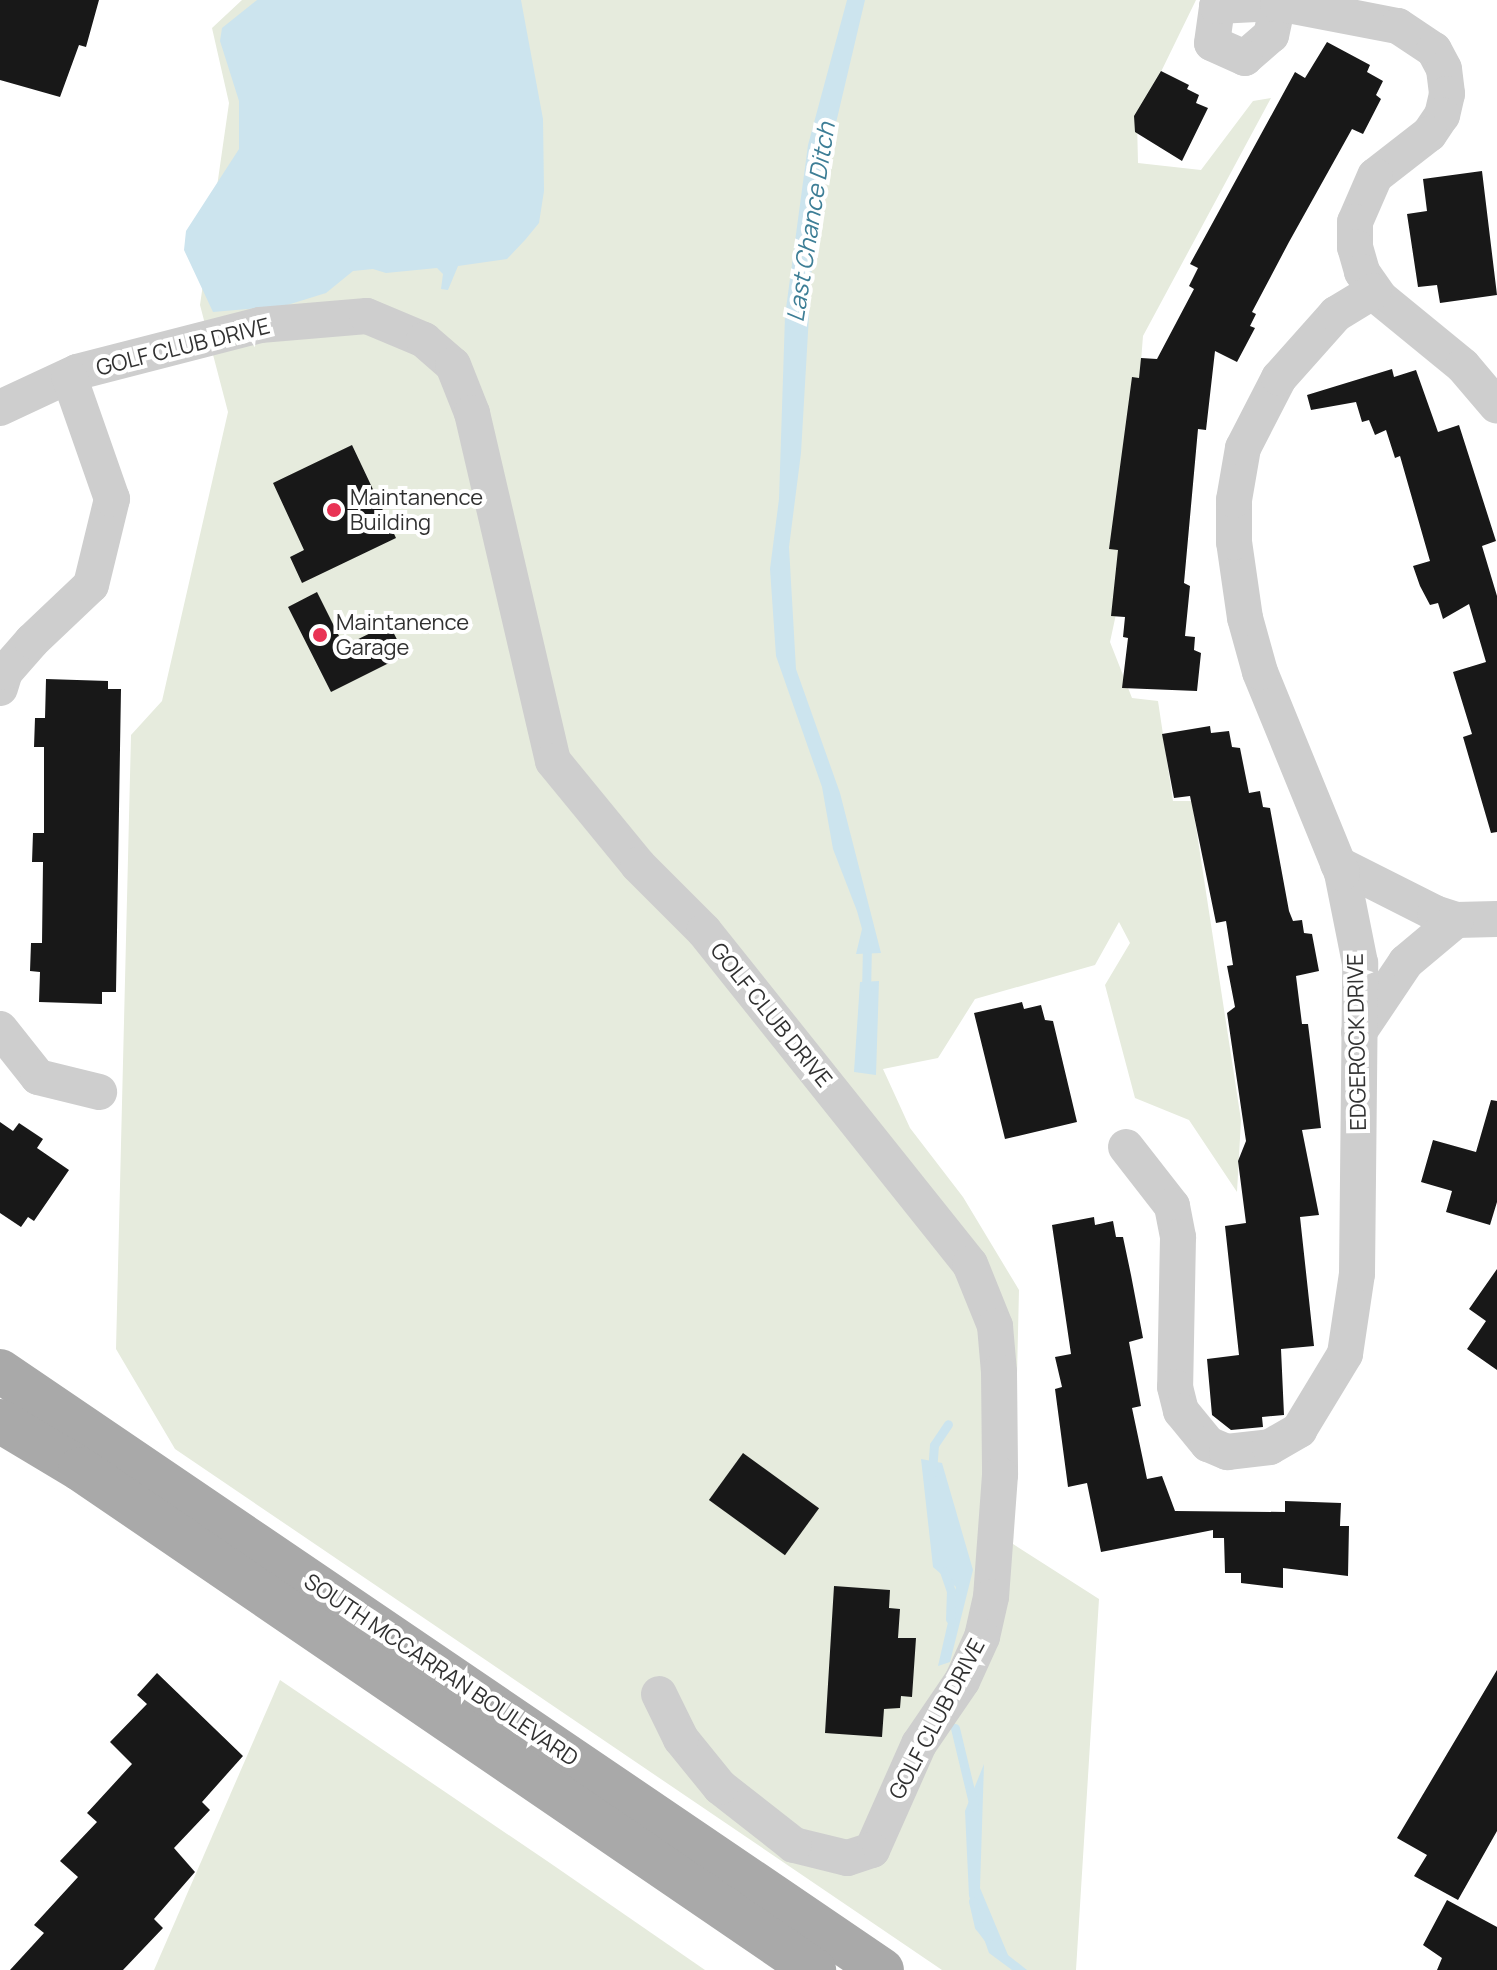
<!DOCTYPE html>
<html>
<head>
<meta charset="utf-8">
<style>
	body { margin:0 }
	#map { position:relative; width:1497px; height:1970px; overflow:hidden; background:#fff; font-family:Manrope,sans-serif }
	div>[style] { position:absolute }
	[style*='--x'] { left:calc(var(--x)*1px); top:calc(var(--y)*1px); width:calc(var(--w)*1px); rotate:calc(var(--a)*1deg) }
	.green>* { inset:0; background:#e6ebdd }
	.water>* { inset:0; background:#cce4ee }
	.stream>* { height:9px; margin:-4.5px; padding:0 4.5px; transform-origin:4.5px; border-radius:4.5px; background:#cce4ee }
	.building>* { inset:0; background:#181818; transform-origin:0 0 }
	.minor>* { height:36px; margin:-18px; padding:0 18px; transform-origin:18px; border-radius:18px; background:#cecece }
	.major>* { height:44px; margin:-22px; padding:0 22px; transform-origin:22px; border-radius:22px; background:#a9a9a9 }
	.dots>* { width:22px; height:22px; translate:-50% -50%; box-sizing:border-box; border:4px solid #fff; border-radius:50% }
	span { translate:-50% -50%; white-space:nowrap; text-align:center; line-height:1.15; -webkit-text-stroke:8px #fff; paint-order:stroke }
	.street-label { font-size:22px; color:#313131 }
	.poi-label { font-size:22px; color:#313131 }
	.left { translate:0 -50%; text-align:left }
	.water-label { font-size:24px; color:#3d7e96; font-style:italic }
</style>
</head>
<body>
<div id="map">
	<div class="green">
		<i style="clip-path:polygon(242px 0,1196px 0,1137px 121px,1138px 163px,1201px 170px,1253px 101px,1271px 98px,1143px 336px,1124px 577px,1110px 642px,1132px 698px,1158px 701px,1173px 801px,1192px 801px,1241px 1120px,1237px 1192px,1189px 1120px,1135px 1098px,1105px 985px,1130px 943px,1119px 922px,1095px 965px,975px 999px,938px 1058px,883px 1069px,910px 1128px,963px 1197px,1019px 1290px,1013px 1544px,1099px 1599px,1076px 1970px,942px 1970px,175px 1449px,116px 1349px,131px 735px,162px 701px,228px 412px,200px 305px,229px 103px,212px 28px)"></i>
		<i style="clip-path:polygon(280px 1680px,550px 1863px,705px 1970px,154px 1970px)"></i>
	</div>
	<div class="water">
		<i style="clip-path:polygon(257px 0,521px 0,543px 119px,544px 191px,539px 223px,525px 240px,507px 259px,458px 266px,448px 290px,441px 289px,443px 274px,437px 268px,386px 273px,373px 269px,353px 271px,326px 293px,284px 306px,213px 312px,184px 250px,186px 231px,239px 149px,239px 101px,220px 41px,222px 28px)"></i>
		<i style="clip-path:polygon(847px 0,865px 0,815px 212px,801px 453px,789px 547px,796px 669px,840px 793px,881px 953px,856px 954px,862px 929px,857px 911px,833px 849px,822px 787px,776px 656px,770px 569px,779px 499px,785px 316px,808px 145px)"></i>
		<i style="clip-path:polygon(879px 981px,876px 1075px,854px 1072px,860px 982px)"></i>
		<i style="clip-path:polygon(921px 1459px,942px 1463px,973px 1570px,950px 1662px,938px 1666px,956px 1587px,933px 1567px)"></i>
		<i style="clip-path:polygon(984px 1764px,980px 1888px,1008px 1955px,1027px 1970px,1012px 1970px,989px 1953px,969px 1896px,965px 1811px)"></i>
	</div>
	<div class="stream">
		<i style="--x:866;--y:993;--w:49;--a:-88.8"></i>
		<i style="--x:932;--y:1473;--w:28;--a:-86"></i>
		<i style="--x:934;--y:1445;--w:25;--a:-56"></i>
		<i style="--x:944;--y:1571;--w:21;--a:71"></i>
		<i style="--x:951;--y:1591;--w:28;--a:92"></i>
		<i style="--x:955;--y:1728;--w:81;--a:76.5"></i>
		<i style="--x:973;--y:1901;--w:26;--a:77"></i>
		<i style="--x:979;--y:1926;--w:15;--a:53"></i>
	</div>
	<div class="building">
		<i style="clip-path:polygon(0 0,99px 0,86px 47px,79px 45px,60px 97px,0 80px)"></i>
		<i style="clip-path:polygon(1327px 42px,1370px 65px,1367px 72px,1383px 81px,1376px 95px,1381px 99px,1363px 134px,1352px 129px,1289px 242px,1252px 312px,1256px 314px,1250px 326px,1255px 328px,1237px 362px,1215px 351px,1206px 430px,1198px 429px,1184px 583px,1190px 586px,1185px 636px,1195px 637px,1194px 650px,1201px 653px,1197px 691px,1122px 688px,1128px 638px,1123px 637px,1125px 617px,1111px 616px,1118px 550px,1109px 549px,1132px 377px,1139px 378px,1141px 358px,1157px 359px,1194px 289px,1189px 286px,1198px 268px,1190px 264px,1201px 244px,1295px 72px,1305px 78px)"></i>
		<i style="clip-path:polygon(1161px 71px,1189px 85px,1187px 89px,1199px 95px,1196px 103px,1208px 108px,1182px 161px,1135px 132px,1134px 116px)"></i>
		<i style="clip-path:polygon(1482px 171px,1497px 295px,1440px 303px,1437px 285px,1418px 287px,1407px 214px,1427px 211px,1423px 179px)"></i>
		<i style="clip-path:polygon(1392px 369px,1394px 377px,1416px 370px,1438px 432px,1459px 425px,1496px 541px,1482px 546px,1497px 596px,1497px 832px,1491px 833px,1463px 737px,1472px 734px,1453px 672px,1486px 662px,1469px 604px,1443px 619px,1438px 603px,1430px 605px,1420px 586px,1413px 566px,1430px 561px,1400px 456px,1395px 458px,1386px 430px,1375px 435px,1369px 420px,1362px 422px,1356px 402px,1311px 410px,1307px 395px)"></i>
		<i style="clip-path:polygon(352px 445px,396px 538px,302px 583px,290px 557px,304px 550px,273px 483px)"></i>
		<i style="clip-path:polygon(317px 592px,344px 646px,389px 624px,405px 655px,331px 692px,288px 607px)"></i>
		<i style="clip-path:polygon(46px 679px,108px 681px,108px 689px,121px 689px,116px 992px,102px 992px,102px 1004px,39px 1002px,40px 972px,30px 971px,31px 943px,42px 943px,43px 862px,32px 862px,33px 833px,44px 833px,44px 747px,34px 747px,35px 718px,45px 718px)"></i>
		<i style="clip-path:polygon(1210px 726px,1211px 733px,1229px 731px,1232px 747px,1240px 748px,1249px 793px,1260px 791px,1263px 807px,1270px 808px,1289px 911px,1293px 921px,1302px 920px,1304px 933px,1312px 934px,1319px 971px,1296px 976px,1302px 1024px,1308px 1024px,1321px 1128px,1302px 1130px,1319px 1215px,1300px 1217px,1314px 1346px,1281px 1349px,1284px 1415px,1262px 1417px,1263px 1427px,1231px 1430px,1212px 1415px,1207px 1359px,1239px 1355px,1225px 1226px,1246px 1223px,1238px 1161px,1246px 1141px,1227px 1013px,1235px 1007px,1227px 966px,1233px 965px,1226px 921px,1216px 923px,1190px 796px,1174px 798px,1162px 734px)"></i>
		<i style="clip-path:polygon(1022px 1002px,1024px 1009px,1041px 1005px,1045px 1020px,1053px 1021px,1077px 1122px,1005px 1139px,974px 1013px)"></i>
		<i style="clip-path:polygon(1491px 1100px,1497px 1101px,1497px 1202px,1490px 1225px,1446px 1212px,1452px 1191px,1421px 1182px,1433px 1140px,1476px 1152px)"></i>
		<i style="clip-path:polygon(0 1122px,13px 1131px,19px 1123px,43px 1139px,37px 1148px,69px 1170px,34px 1221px,28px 1217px,21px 1227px,0 1213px)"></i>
		<i style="clip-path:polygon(1094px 1217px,1095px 1225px,1113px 1221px,1116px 1237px,1123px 1237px,1131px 1275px,1143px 1338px,1129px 1342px,1141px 1406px,1132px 1408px,1147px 1479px,1162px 1476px,1175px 1511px,1285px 1512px,1285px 1501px,1341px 1503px,1340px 1526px,1349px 1526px,1348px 1576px,1283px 1568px,1283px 1588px,1241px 1583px,1241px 1573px,1225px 1573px,1224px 1538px,1213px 1538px,1213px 1530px,1101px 1552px,1087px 1483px,1068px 1487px,1055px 1389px,1062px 1387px,1055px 1357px,1071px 1354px,1052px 1225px)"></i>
		<i style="clip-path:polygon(1497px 1269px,1497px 1370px,1467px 1349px,1486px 1321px,1469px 1309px)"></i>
		<i style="left:743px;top:1453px;width:94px;height:58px;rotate:36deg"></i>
		<i style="clip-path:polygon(834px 1586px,890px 1590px,889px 1608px,900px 1609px,898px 1638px,916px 1638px,912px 1697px,901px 1696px,900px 1708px,884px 1709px,882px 1737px,825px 1733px)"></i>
		<i style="clip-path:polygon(1497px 1670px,1497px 1831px,1458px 1900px,1414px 1876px,1427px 1855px,1397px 1838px)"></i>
		<i style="clip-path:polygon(157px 1673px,243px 1756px,202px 1802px,210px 1810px,174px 1848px,195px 1872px,154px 1919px,163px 1928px,123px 1970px,10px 1970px,44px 1933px,34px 1925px,78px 1877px,60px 1861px,97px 1822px,87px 1813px,132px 1764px,110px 1742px,147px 1704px,137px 1695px)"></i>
		<i style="clip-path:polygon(1447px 1900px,1497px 1927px,1497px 1970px,1437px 1970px,1442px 1958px,1423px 1945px)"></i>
	</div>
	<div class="minor">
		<i style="--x:1278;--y:3;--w:33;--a:102"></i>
		<i style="--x:1271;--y:35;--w:35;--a:139"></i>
		<i style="--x:1245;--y:58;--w:36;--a:-156"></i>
		<i style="--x:1212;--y:43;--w:37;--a:-82"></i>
		<i style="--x:1217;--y:6;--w:61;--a:-2.8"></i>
		<i style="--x:1278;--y:3;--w:122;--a:10.9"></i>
		<i style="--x:1398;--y:26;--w:43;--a:33.7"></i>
		<i style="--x:1434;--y:50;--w:21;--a:62"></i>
		<i style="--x:1444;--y:69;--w:25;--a:83"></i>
		<i style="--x:1447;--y:94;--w:22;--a:103"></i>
		<i style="--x:1442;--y:115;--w:23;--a:124"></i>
		<i style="--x:1429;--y:134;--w:68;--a:142.1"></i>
		<i style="--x:1375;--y:176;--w:50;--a:113.5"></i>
		<i style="--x:1355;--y:222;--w:25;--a:90"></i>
		<i style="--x:1355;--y:247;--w:26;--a:74"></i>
		<i style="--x:1362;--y:272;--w:32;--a:55"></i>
		<i style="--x:1380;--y:298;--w:107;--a:39.3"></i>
		<i style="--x:1463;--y:366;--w:52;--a:49.6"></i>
		<i style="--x:0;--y:408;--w:85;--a:-25.1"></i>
		<i style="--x:77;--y:372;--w:189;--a:-14.4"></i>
		<i style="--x:260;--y:325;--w:107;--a:-4.8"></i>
		<i style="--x:367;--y:316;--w:62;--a:22.8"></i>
		<i style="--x:424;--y:340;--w:38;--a:41"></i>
		<i style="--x:453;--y:365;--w:52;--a:68.4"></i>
		<i style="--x:472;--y:413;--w:357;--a:76.9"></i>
		<i style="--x:553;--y:761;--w:134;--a:50.7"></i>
		<i style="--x:638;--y:865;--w:93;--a:45"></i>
		<i style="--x:704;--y:931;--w:426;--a:51.4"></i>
		<i style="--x:970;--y:1264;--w:67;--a:68"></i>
		<i style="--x:995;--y:1326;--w:46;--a:85"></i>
		<i style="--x:999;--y:1372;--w:103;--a:89.4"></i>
		<i style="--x:1000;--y:1475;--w:122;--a:94.2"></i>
		<i style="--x:991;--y:1597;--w:41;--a:102.7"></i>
		<i style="--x:982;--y:1637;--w:48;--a:114.4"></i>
		<i style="--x:962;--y:1681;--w:76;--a:124.3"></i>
		<i style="--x:919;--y:1744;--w:116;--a:113.9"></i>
		<i style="--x:872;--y:1850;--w:26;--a:162"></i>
		<i style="--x:847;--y:1858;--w:55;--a:-166.2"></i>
		<i style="--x:794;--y:1845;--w:94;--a:-141.9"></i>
		<i style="--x:720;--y:1787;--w:62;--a:-129.1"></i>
		<i style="--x:681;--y:1739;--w:50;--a:-116.1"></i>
		<i style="--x:0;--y:688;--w:17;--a:-73"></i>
		<i style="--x:5;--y:672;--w:41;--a:-48.9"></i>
		<i style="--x:32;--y:641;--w:81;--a:-43.5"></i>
		<i style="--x:91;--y:585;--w:89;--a:-76.3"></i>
		<i style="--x:112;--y:499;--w:130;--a:-109.3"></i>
		<i style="--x:1338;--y:864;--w:109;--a:26.8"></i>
		<i style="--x:1435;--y:913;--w:22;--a:18"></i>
		<i style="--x:1456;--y:920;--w:41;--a:-1.4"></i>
		<i style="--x:0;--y:1029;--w:61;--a:51.6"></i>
		<i style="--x:38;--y:1077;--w:63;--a:13.8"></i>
		<i style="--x:1359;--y:1032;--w:84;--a:-56.1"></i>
		<i style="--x:1406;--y:962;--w:65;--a:-40"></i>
		<i style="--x:1126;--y:1147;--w:75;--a:52.1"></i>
		<i style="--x:1172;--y:1206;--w:32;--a:79"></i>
		<i style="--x:1178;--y:1237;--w:150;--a:91.1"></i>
		<i style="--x:1175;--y:1387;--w:25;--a:76"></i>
		<i style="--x:1181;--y:1411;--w:43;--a:50.7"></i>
		<i style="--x:1208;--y:1444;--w:21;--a:23"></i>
		<i style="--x:1227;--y:1452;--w:43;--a:-6.6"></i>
		<i style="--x:1270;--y:1447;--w:34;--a:-30"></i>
		<i style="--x:1299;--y:1430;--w:89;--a:-58.8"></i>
		<i style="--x:1345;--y:1354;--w:81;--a:-81.5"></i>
		<i style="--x:1357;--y:1274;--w:311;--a:-89.4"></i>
		<i style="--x:1360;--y:963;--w:92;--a:-101.3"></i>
		<i style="--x:1342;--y:873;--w:217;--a:-112.2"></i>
		<i style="--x:1260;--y:672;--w:56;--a:-105.5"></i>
		<i style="--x:1245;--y:618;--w:77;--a:-98.2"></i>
		<i style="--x:1234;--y:542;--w:42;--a:-90"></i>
		<i style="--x:1234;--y:500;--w:53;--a:-80.2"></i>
		<i style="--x:1243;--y:448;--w:79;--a:-62.8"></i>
		<i style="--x:1279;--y:378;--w:86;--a:-48.3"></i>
		<i style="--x:1336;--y:314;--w:44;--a:-31.2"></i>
	</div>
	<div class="major">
		<i style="--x:0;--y:1371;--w:1066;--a:34.18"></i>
		<i style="--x:0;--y:1421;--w:93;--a:31"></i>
		<i style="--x:80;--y:1469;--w:889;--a:34.32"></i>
	</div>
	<div class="dots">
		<i style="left:334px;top:510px;background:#e93355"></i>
		<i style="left:320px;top:635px;background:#e93355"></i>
	</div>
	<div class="street-label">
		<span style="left:183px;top:347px;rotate:-14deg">GOLF CLUB DRIVE</span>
		<span style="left:771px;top:1015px;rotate:51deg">GOLF CLUB DRIVE</span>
		<span style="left:1357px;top:1042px;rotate:-91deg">EDGEROCK DRIVE</span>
		<span style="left:441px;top:1670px;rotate:34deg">SOUTH MCCARRAN BOULEVARD</span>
		<span style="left:937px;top:1719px;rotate:-62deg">GOLF CLUB DRIVE</span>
	</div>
	<div class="poi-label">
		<span class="left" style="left:350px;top:510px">Maintanence<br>Building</span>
		<span class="left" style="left:336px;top:635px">Maintanence<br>Garage</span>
	</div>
	<div class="water-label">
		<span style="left:810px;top:222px;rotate:-81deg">Last Chance Ditch</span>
	</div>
</div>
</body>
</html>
